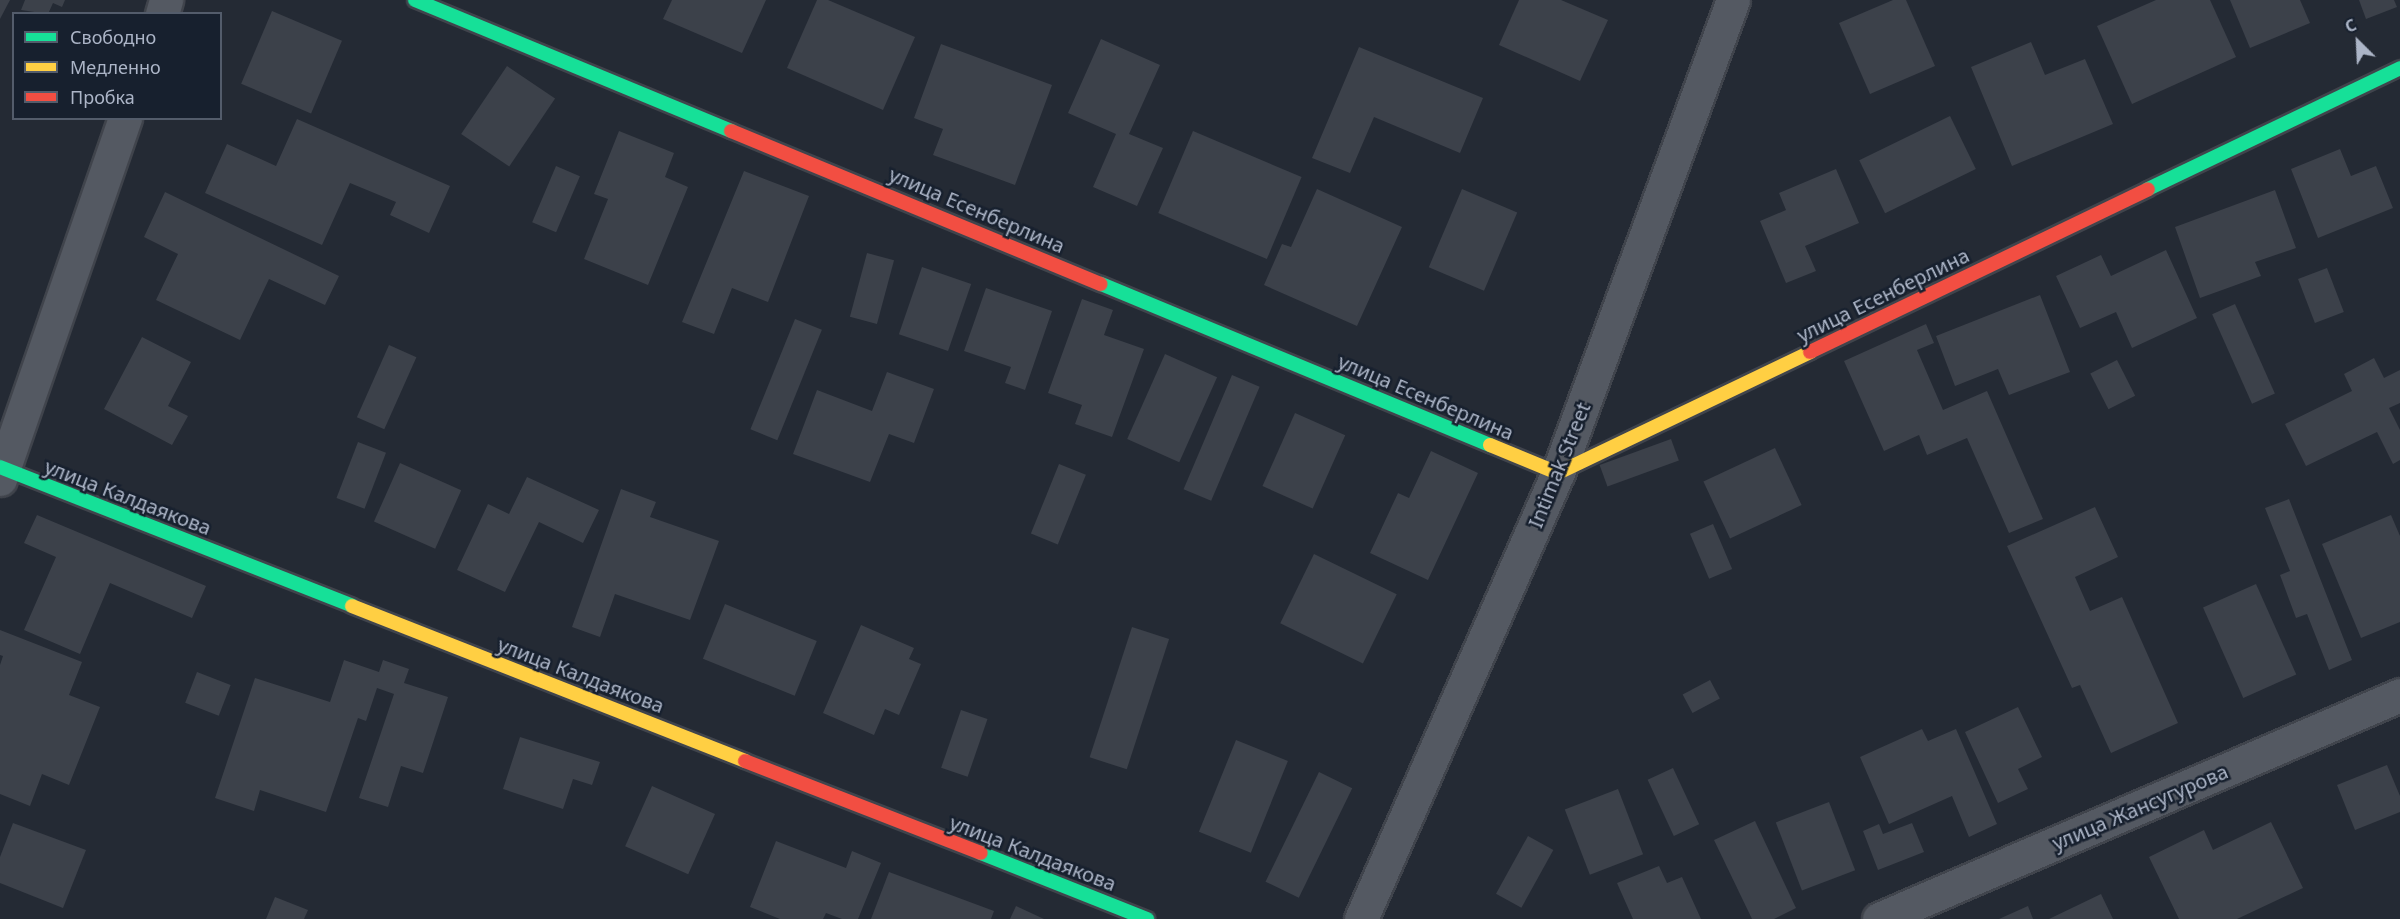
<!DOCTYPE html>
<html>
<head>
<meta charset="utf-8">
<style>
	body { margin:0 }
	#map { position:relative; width:2400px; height:919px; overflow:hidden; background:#242a34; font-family:"Noto Sans",sans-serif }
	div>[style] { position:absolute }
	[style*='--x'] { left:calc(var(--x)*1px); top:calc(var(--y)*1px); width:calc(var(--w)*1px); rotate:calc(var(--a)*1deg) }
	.building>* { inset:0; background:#3c414a; transform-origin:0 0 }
	.roads { filter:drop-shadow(2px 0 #40444c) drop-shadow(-2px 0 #40444c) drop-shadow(0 2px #40444c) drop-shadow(0 -2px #40444c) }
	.street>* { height:33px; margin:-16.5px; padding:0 16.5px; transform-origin:16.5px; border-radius:16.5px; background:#545962 }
	.fast>* { height:14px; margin:-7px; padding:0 7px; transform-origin:7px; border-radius:7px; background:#16e098 }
	.slow>* { height:14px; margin:-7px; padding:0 7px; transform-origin:7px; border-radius:7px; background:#ffcf43 }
	.jam>* { height:14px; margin:-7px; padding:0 7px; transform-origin:7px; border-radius:7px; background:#f24e42 }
	span { translate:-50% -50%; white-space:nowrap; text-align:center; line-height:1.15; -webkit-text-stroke:5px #17202e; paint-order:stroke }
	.street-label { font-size:20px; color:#acb5c7 }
	.legend { position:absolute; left:12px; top:12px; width:210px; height:108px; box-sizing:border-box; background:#17202e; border:2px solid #535c6b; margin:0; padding:8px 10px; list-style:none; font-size:18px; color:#acb5c7 }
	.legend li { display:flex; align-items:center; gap:12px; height:30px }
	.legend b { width:30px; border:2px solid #535c6b }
	.north { position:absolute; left:2328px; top:12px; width:60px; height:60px; -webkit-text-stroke:4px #17202e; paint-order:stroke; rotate:336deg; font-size:16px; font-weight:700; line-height:24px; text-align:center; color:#acb5c7 }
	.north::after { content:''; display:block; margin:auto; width:21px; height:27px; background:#acb5c7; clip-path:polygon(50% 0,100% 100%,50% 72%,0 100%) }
</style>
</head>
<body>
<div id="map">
	<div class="building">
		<i style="clip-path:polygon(0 0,10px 0,0 19px)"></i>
		<i style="clip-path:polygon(25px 0,65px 0,62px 7px,53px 3px,48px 14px,21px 10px)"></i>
		<i style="clip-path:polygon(672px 0,766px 0,742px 53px,663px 19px)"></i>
		<i style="clip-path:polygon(817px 0,828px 0,915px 37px,883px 110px,787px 68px)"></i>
		<i style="clip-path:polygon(1519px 0,1561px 0,1608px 20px,1580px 81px,1499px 45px)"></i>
		<i style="clip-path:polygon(1893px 0,1906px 0,1935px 66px,1870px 94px,1839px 23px)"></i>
		<i style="clip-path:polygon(2156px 0,2210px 0,2236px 57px,2132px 104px,2097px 26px)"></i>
		<i style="clip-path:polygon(2230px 0,2300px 0,2310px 23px,2250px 48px)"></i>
		<i style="clip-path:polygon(2359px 0,2394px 0,2397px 7px,2366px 19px)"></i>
		<i style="left:272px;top:11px;width:76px;height:79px;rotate:23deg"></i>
		<i style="clip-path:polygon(1101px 39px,1160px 65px,1129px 134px,1163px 148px,1137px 206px,1093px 187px,1116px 134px,1068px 113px)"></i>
		<i style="clip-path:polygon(2031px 42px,2045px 75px,2085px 59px,2113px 124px,2012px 166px,1971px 67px)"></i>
		<i style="clip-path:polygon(941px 44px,1052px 85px,1015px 185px,933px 155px,943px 129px,914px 118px)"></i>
		<i style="clip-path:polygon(1359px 47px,1483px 98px,1460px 153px,1374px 117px,1350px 173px,1312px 158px)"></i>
		<i style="left:507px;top:66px;width:58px;height:82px;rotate:34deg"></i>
		<i style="left:1950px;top:116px;width:59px;height:101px;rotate:64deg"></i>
		<i style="clip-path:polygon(297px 119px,450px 186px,429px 233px,390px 215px,396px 202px,350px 183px,322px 245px,205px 193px,227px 144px,276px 166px)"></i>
		<i style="clip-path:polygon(619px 131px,674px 153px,665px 177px,688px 187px,648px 285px,584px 259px,608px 199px,594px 194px)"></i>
		<i style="left:1193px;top:131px;width:118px;height:89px;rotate:23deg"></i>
		<i style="clip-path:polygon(2340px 149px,2351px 176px,2376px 166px,2393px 208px,2318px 238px,2291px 169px)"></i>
		<i style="left:556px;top:166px;width:26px;height:61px;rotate:23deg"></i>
		<i style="clip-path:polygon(1836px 169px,1859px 223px,1805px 246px,1816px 271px,1786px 283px,1760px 221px,1786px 210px,1779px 193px)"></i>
		<i style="clip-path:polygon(744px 171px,809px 196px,768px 302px,732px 288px,714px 334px,682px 322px)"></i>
		<i style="clip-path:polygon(1317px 189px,1402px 227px,1357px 326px,1264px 285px,1282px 244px,1291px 247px)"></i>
		<i style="left:1462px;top:189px;width:60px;height:85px;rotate:23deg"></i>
		<i style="clip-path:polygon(2275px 190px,2296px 248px,2255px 262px,2261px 276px,2200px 298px,2175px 227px)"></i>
		<i style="clip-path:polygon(165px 192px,339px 276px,325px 305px,269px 279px,240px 340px,156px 300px,178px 254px,144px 237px)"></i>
		<i style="clip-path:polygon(2166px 250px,2197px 318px,2132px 348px,2116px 312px,2080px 328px,2056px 276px,2101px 255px,2111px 276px)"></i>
		<i style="left:867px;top:253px;width:28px;height:66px;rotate:15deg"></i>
		<i style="left:922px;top:267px;width:52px;height:71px;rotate:19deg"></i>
		<i style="left:2327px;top:268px;width:47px;height:31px;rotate:69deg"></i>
		<i style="clip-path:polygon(986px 288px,1052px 311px,1025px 390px,1005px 383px,1011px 367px,964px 351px)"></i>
		<i style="clip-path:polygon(2040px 295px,2070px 372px,2009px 395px,1998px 369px,1955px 386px,1936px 336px)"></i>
		<i style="clip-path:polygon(1082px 299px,1113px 310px,1104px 335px,1144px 349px,1112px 437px,1075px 424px,1082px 405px,1048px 393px)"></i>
		<i style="left:2235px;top:304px;width:98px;height:25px;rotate:66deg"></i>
		<i style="left:795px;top:319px;width:29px;height:119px;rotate:22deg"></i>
		<i style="clip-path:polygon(1926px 324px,1934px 343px,1917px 350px,1943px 410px,1987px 391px,2043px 519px,2009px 533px,1967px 438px,1927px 455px,1919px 435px,1884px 451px,1844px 361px)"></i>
		<i style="clip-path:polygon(142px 337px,191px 362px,168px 406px,188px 416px,172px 445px,104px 409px)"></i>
		<i style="left:389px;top:345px;width:30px;height:79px;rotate:24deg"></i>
		<i style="left:1165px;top:354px;width:57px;height:93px;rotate:24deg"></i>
		<i style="clip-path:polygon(2374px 358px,2384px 378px,2400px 370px,2400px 403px,2389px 408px,2400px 430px,2400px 460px,2393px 464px,2377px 432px,2306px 466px,2285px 424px,2352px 391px,2344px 374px)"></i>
		<i style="left:2117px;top:360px;width:40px;height:30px;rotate:63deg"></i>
		<i style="clip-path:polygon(887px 372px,934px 389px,914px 443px,889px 434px,870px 482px,793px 454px,817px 390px,872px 411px)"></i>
		<i style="left:1232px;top:375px;width:30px;height:124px;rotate:23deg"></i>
		<i style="left:1295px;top:413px;width:55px;height:80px;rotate:24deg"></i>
		<i style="left:1671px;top:439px;width:23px;height:76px;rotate:70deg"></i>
		<i style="left:358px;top:442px;width:30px;height:60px;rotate:21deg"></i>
		<i style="left:1775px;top:448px;width:63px;height:79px;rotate:65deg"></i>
		<i style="clip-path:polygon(1431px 451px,1478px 473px,1428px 580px,1370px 553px,1398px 493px,1409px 498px)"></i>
		<i style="left:400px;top:463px;width:67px;height:64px;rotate:24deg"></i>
		<i style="left:1059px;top:464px;width:29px;height:75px;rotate:22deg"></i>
		<i style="clip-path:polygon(527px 477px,599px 510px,583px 543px,539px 522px,505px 592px,457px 570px,488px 504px,509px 514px)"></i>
		<i style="clip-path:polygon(621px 489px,656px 502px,650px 517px,719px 541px,690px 620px,615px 594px,600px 637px,572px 627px)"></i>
		<i style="clip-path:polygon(2289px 499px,2352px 660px,2329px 670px,2307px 614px,2296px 618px,2280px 575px,2290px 571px,2265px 508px)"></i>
		<i style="clip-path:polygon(2095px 507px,2118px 557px,2075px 577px,2090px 611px,2122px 597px,2178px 723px,2111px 753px,2080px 685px,2072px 688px,2007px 546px)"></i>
		<i style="clip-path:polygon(37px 515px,206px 586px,192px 618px,110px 583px,80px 654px,24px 630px,56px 557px,24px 543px)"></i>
		<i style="clip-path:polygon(2391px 515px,2400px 536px,2400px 622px,2361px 638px,2322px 544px)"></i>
		<i style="left:1713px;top:524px;width:49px;height:25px;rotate:67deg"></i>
		<i style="left:1314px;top:554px;width:92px;height:77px;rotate:26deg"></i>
		<i style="left:2256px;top:584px;width:99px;height:58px;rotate:66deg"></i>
		<i style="left:725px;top:604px;width:99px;height:59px;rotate:22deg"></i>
		<i style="clip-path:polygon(861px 625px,914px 648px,909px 659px,921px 664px,899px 715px,885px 709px,874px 735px,823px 713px)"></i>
		<i style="left:1132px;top:627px;width:39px;height:137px;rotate:18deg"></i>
		<i style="clip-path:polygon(0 630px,82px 662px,69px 695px,100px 707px,69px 785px,42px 774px,30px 806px,0 794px,0 665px,3px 656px,0 655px)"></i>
		<i style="clip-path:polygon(344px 660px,379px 672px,383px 660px,409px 669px,404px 683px,448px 697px,423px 773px,401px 766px,388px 807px,359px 798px,394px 694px,377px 688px,366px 721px,358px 718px,326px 812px,260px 790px,254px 811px,215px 798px,255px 678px,330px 702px)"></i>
		<i style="left:197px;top:672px;width:36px;height:33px;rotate:21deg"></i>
		<i style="left:1710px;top:680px;width:21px;height:31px;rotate:62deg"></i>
		<i style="clip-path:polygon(2018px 707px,2042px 757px,2018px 769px,2028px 789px,1998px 803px,1965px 732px)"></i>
		<i style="left:961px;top:710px;width:28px;height:61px;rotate:19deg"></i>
		<i style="clip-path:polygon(1922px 729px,1928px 741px,1956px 729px,1997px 824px,1969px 837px,1952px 796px,1889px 824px,1860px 757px)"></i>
		<i style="clip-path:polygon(520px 737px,600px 762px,592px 785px,573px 779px,563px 809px,503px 789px)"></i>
		<i style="left:1236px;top:740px;width:56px;height:99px;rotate:22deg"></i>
		<i style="clip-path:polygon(2387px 765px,2400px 796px,2400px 812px,2355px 830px,2337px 785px)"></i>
		<i style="left:1673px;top:768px;width:62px;height:28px;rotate:65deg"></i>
		<i style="left:1319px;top:772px;width:37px;height:122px;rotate:26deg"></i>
		<i style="left:652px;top:786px;width:69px;height:66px;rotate:24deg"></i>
		<i style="left:1618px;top:789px;width:70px;height:57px;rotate:69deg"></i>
		<i style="left:1829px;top:802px;width:73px;height:57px;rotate:69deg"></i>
		<i style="clip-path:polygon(1755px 821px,1796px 908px,1774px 919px,1752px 919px,1714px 840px)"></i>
		<i style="clip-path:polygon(2271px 822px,2303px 888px,2237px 919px,2179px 919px,2149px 857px,2204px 830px,2213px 850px)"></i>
		<i style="clip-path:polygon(13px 823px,86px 850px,63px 908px,0 883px,0 857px)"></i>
		<i style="clip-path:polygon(1912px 823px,1924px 852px,1878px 870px,1863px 831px,1879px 824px,1883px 834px)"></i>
		<i style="left:1528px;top:836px;width:29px;height:66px;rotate:29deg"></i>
		<i style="clip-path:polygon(776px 841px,846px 868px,852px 851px,881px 863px,858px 919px,842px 919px,826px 913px,823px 919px,780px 919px,750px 907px)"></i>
		<i style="clip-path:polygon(1659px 866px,1667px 883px,1682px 877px,1701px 919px,1633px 919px,1617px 883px)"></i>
		<i style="clip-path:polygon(889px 872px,994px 911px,991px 919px,871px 919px)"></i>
		<i style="clip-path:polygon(2101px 894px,2113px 919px,2049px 919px)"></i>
		<i style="clip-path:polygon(275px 897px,308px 910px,304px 919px,266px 919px)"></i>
		<i style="clip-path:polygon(1016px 906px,1044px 919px,1010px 919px)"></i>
		<i style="clip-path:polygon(2028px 906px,2033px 919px,1999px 919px)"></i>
	</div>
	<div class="roads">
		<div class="street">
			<i style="--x:162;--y:14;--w:15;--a:-74"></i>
			<i style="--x:0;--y:479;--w:382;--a:-70.9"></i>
			<i style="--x:1361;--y:919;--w:488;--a:-66.2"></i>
			<i style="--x:1558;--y:473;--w:504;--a:-69.7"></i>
			<i style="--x:1879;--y:919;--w:567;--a:-23.26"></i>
		</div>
		<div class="fast">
			<i style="--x:415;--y:0;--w:342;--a:22.5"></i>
			<i style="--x:2148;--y:189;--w:280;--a:-25.6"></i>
			<i style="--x:1101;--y:284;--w:421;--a:22.5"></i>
			<i style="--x:0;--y:467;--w:378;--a:21.5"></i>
			<i style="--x:981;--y:853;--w:179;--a:21.7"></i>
		</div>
		<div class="slow">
			<i style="--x:1490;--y:445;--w:74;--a:22.4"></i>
			<i style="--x:1558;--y:473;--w:280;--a:-25.6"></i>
			<i style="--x:352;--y:606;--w:422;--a:21.5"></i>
		</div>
		<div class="jam">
			<i style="--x:731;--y:131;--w:400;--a:22.5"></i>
			<i style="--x:1810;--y:352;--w:375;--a:-25.7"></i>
			<i style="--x:745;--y:761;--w:253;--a:21.3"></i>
		</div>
	</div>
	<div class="street-label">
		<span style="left:977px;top:210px;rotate:23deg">улица Есенберлина</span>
		<span style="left:1883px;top:295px;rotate:-26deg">улица Есенберлина</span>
		<span style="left:1426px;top:397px;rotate:23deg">улица Есенберлина</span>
		<span style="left:1559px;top:465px;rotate:-68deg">Intimak Street</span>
		<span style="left:128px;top:497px;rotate:21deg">улица Калдаякова</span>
		<span style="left:581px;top:675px;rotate:21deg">улица Калдаякова</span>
		<span style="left:2140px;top:807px;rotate:-23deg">улица Жансугурова</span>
		<span style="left:1033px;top:853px;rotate:21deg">улица Калдаякова</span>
	</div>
	<ul class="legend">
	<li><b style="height:8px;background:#16e098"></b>Свободно</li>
	<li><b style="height:8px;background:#ffcf43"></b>Медленно</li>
	<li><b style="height:8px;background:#f24e42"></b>Пробка</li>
	</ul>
	<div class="north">С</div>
</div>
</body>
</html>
